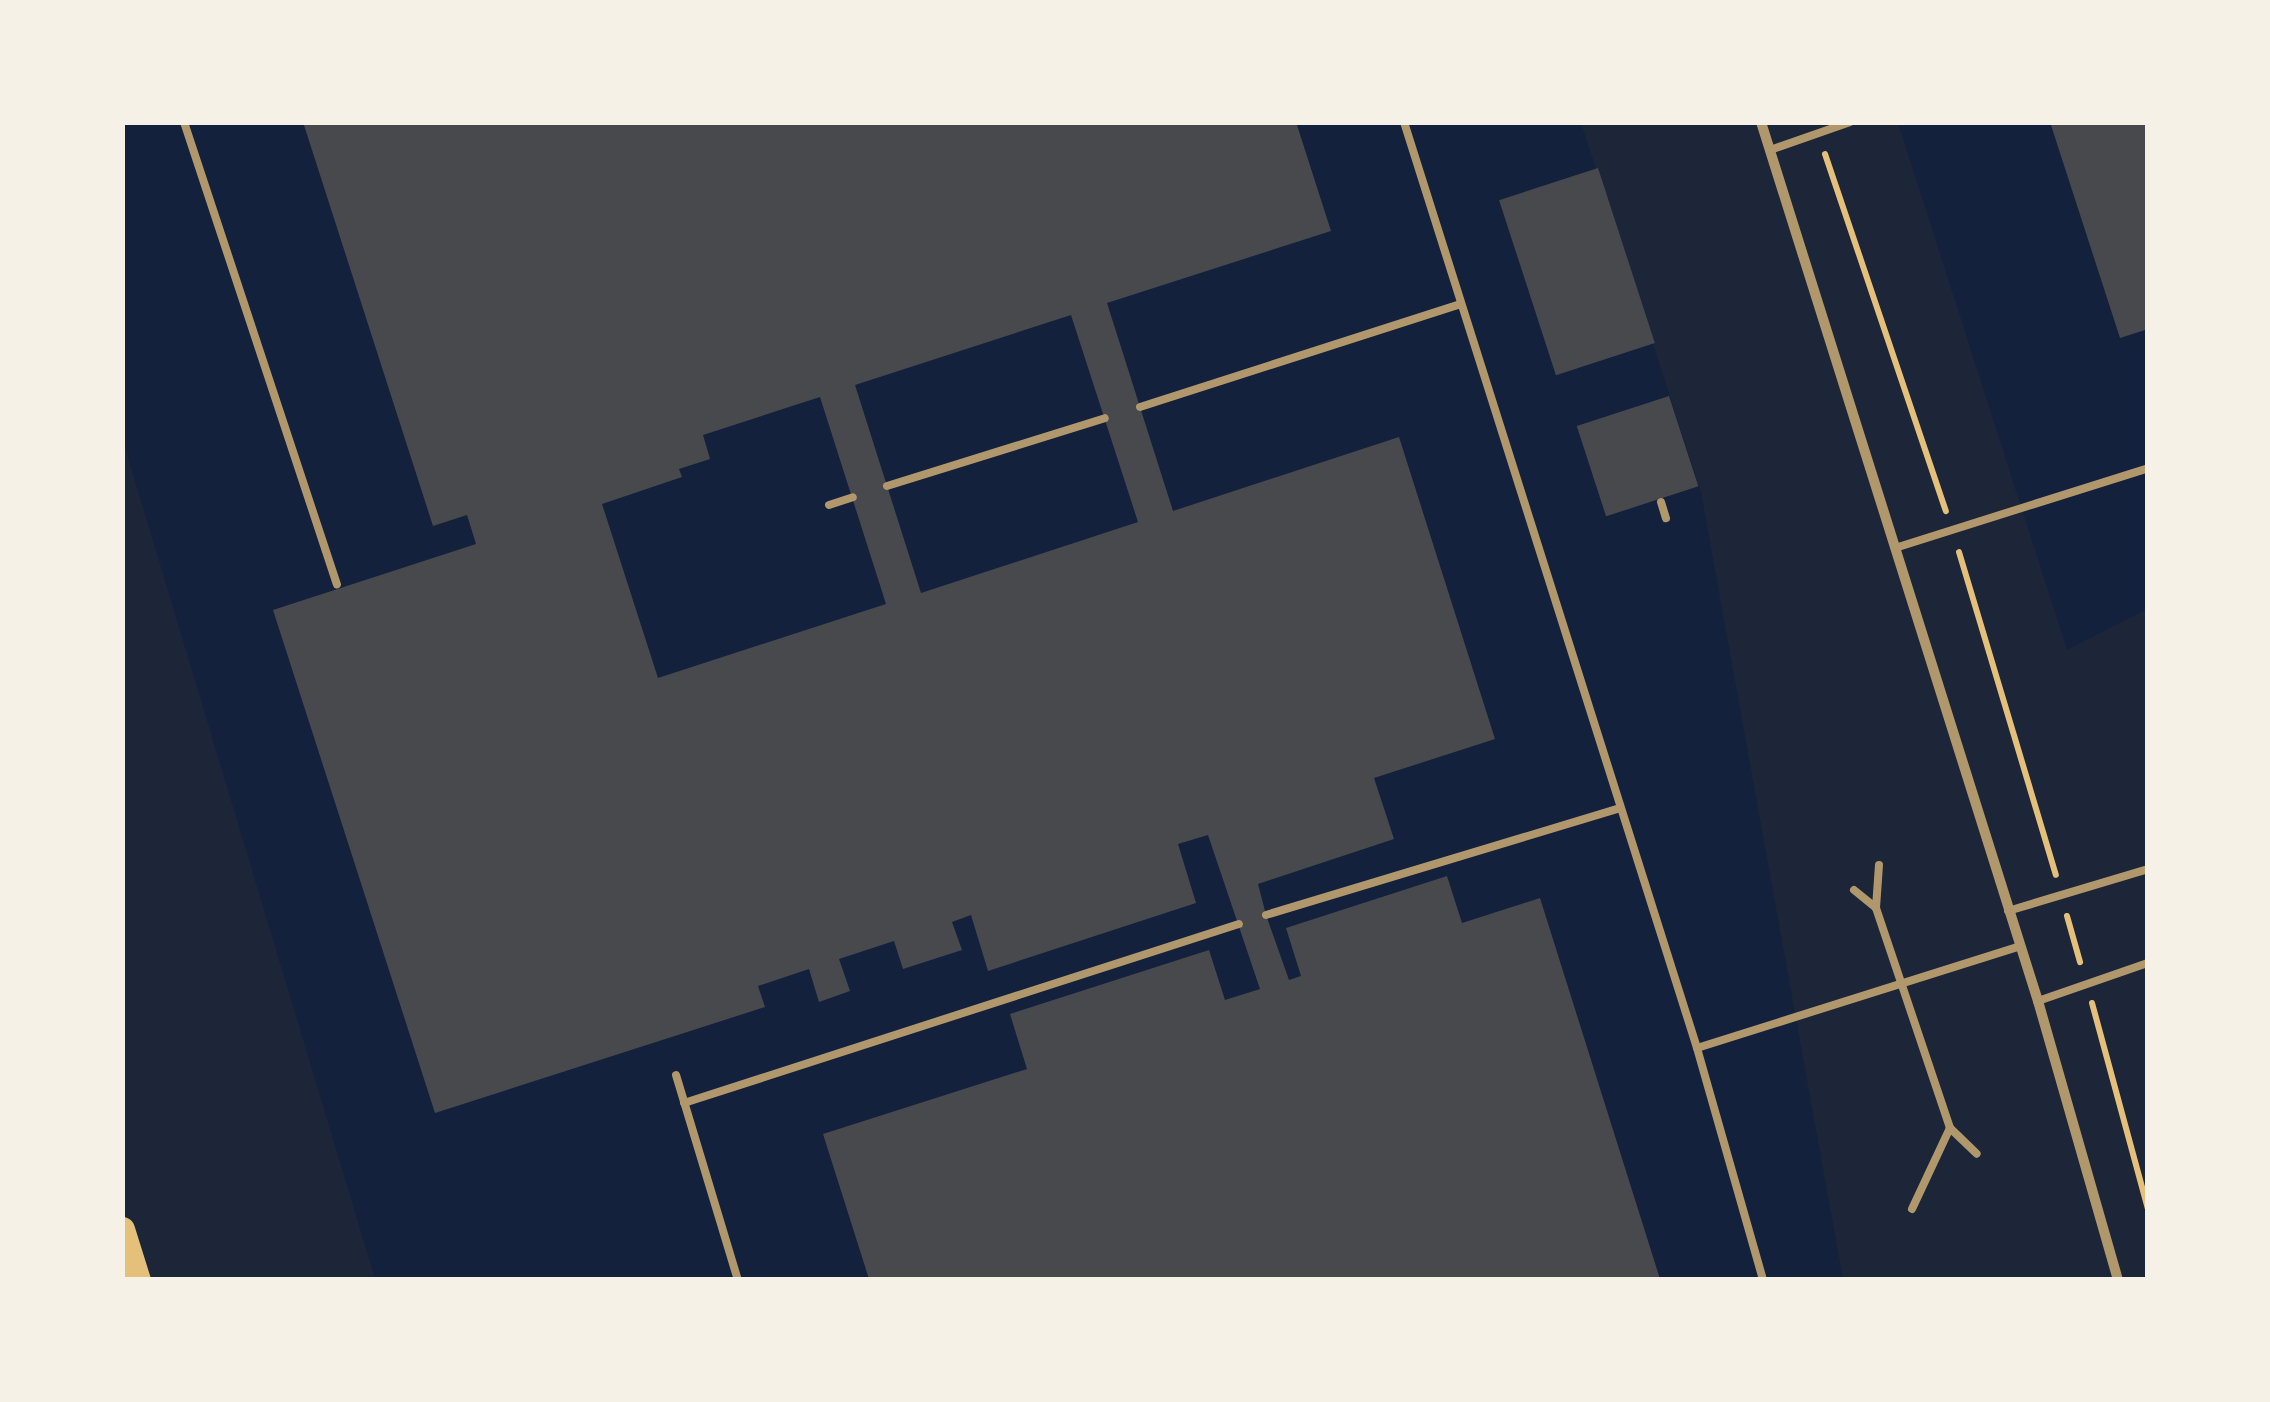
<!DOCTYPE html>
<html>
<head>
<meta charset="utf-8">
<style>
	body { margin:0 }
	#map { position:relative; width:2270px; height:1402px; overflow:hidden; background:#14213d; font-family:"Crimson Pro",serif }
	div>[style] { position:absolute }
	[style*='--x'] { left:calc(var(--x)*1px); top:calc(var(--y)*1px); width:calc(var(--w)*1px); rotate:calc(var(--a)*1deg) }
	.green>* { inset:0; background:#1d2539 }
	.building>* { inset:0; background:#48494c; transform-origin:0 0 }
	.path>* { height:6px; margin:-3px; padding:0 3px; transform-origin:3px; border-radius:3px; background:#e5c07b }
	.service>* { height:8px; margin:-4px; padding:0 4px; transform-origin:4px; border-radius:4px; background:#b1986c }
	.minor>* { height:10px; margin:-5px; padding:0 5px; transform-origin:5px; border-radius:5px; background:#b1986c }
	.primary>* { height:25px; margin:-12.5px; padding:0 12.5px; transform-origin:12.5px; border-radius:12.5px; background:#e5c07b }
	span { translate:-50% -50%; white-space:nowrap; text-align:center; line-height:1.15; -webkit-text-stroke:10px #f6f1e7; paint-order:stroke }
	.frame { position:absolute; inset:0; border:125px solid #f6f1e7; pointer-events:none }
</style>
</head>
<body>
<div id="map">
	<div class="green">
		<i style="clip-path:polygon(1581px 123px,1898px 123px,2067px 650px,2147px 609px,2147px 1279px,1843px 1279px,1701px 492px)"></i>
		<i style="clip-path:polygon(123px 441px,375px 1279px,123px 1279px)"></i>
	</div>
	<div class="building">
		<i style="clip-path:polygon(evenodd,303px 122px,1296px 122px,1331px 231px,1107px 303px,1173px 511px,1399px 437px,1495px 739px,1374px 778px,1394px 839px,1258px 884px,1266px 915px,1289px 980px,1301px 976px,1286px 928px,1447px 876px,1462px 923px,1540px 898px,1660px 1279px,869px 1279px,823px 1134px,1027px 1069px,1010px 1014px,1209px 950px,1225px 1000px,1260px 989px,1208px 835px,1178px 844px,1196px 903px,988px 971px,971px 915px,952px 922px,962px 950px,903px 969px,894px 941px,839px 959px,850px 991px,819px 1002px,809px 969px,758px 986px,765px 1007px,435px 1113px,273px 610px,476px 544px,467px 515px,433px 526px,303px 122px,1071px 315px,1138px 522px,921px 593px,855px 385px,1071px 315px,303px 122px,820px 397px,886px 604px,658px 678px,602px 504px,682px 477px,679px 469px,710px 459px,703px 435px,820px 397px)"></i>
		<i style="clip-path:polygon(2050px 122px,2148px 122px,2148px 329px,2120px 338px)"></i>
		<i style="left:1598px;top:168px;width:184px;height:104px;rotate:72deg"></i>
		<i style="left:1669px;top:396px;width:95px;height:97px;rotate:72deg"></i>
	</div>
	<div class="path">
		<i style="--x:1825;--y:154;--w:377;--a:71.3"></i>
		<i style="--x:1959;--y:552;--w:337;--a:73.3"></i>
		<i style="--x:2067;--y:916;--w:48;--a:74.2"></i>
		<i style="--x:2092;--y:1003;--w:213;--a:74.8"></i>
	</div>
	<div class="service">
		<i style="--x:184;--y:122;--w:487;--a:71.7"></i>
		<i style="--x:1404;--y:122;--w:971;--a:72.44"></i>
		<i style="--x:1697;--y:1048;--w:241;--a:74.1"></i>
		<i style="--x:1770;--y:150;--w:85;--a:-19.3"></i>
		<i style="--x:1140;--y:407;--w:334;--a:-17.8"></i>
		<i style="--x:887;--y:486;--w:228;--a:-17.3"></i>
		<i style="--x:1661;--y:502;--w:17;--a:73"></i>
		<i style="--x:829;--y:505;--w:25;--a:-18"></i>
		<i style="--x:1895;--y:548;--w:265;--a:-17.5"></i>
		<i style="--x:1879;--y:865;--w:43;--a:94"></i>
		<i style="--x:1876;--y:908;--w:232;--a:71.4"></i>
		<i style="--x:1950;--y:1128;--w:37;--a:44"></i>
		<i style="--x:1854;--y:890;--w:28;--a:39"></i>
		<i style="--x:2008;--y:911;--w:146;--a:-16.7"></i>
		<i style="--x:1266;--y:915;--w:368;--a:-16.8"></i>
		<i style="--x:2038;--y:1001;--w:116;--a:-19.1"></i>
		<i style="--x:1697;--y:1048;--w:339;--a:-17.5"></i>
		<i style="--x:676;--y:1075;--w:214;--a:73.2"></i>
		<i style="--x:684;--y:1103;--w:583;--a:-17.88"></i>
		<i style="--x:1912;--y:1209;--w:89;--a:-64.9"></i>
	</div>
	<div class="minor">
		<i style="--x:1761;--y:122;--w:922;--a:72.51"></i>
		<i style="--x:2038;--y:1001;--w:290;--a:74"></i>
	</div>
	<div class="primary">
		<i style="--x:122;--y:1229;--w:53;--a:72.6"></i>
	</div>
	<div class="frame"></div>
</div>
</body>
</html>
